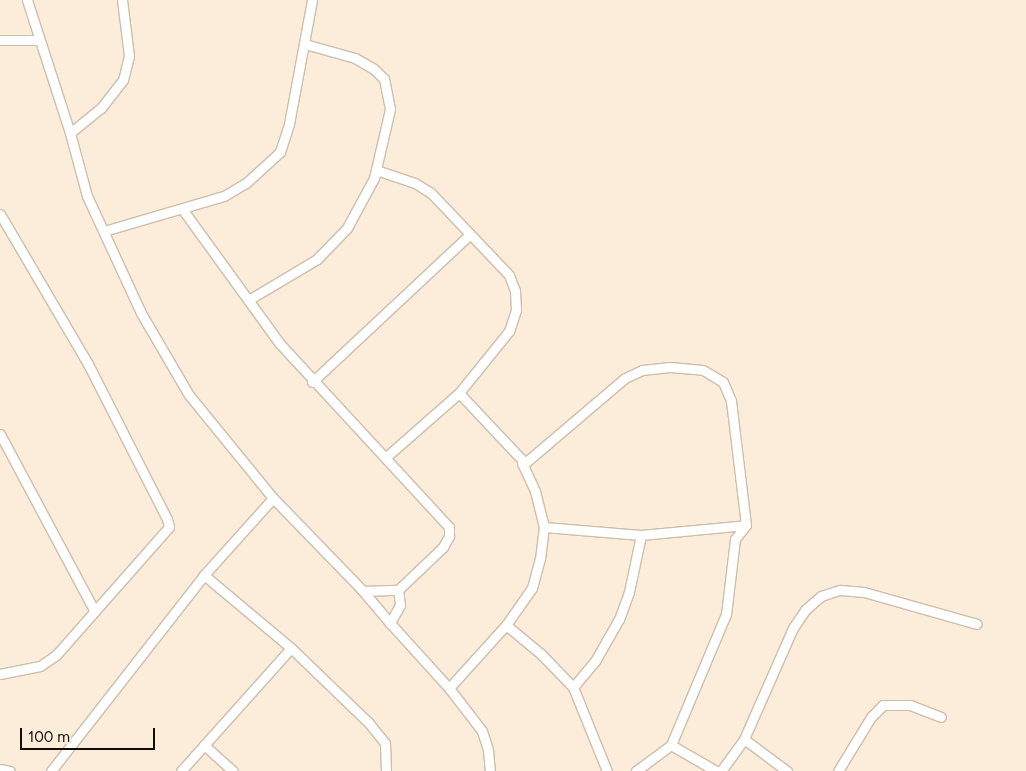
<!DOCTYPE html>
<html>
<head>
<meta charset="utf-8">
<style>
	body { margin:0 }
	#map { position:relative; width:1026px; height:771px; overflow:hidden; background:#fcedda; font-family:Figtree,sans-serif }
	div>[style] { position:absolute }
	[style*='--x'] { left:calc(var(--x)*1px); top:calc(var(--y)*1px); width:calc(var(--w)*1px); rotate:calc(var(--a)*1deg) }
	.roads { filter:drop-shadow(1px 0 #cdbeab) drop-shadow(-1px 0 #cdbeab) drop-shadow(0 1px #cdbeab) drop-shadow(0 -1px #cdbeab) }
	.minor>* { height:9px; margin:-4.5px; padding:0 4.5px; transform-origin:4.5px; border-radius:4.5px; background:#fff }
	span { translate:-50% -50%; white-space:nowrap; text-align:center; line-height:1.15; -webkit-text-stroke:4.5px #fcedda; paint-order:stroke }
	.scale { position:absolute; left:20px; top:728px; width:135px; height:22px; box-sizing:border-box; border:2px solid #110c06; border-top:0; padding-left:6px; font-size:15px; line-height:18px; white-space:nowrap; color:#110c06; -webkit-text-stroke:4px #fcedda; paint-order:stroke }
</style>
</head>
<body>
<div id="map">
	<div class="roads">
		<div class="minor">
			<i style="--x:27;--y:0;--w:140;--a:72.1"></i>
			<i style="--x:70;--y:133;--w:65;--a:74.9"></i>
			<i style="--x:87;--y:196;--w:129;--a:65.2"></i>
			<i style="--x:141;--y:313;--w:95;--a:59.7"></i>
			<i style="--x:189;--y:395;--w:133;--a:50.8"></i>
			<i style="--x:273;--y:498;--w:129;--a:45.9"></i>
			<i style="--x:363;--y:591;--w:35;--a:-2"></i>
			<i style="--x:398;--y:590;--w:62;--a:-43.7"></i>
			<i style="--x:443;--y:547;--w:13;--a:-61"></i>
			<i style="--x:449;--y:536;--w:9;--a:-90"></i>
			<i style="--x:449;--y:527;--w:249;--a:-132.7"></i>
			<i style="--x:280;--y:344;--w:165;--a:-125.9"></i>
			<i style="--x:0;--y:40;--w:39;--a:0"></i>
			<i style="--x:70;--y:133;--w:40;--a:-39"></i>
			<i style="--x:101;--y:108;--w:36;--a:-52"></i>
			<i style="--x:123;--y:80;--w:25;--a:-76"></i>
			<i style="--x:129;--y:56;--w:56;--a:-97.1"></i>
			<i style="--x:376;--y:170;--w:41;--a:18.4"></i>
			<i style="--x:415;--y:183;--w:19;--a:32"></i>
			<i style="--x:431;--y:193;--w:113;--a:46.4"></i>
			<i style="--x:509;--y:275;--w:17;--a:69"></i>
			<i style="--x:515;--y:291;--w:19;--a:87"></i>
			<i style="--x:516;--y:310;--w:22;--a:108"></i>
			<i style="--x:509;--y:331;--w:80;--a:128.9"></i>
			<i style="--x:459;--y:393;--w:98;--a:138.7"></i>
			<i style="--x:0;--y:214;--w:174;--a:59.6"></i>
			<i style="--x:88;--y:364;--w:174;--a:63"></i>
			<i style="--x:167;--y:519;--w:8;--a:76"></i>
			<i style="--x:169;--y:527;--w:171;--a:131.4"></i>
			<i style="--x:56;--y:655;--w:19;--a:145"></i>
			<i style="--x:40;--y:666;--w:41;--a:168.7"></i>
			<i style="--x:104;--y:231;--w:125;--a:-16.3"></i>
			<i style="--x:224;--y:196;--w:26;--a:-31"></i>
			<i style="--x:246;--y:183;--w:46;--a:-42.4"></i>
			<i style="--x:280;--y:152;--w:29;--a:-72"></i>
			<i style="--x:289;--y:124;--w:126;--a:-79.5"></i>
			<i style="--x:250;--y:299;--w:78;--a:-30.8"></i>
			<i style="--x:317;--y:259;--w:43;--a:-45.9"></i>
			<i style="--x:347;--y:228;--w:57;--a:-61.6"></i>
			<i style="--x:374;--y:178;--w:71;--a:-76.9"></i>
			<i style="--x:390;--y:109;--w:31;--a:-101"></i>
			<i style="--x:384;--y:79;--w:14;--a:-135"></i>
			<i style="--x:374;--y:69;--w:22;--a:-150"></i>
			<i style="--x:355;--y:58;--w:52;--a:-164.4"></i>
			<i style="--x:312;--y:382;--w:216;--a:-43.1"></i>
			<i style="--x:459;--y:393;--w:96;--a:46.7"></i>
			<i style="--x:525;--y:463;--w:131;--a:-40.4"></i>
			<i style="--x:625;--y:378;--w:19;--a:-25"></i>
			<i style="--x:642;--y:370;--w:28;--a:-6"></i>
			<i style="--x:670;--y:367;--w:33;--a:5"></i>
			<i style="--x:703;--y:370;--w:23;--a:31"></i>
			<i style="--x:723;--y:382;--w:21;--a:67"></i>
			<i style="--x:731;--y:401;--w:125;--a:83.1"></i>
			<i style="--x:746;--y:525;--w:18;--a:128"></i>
			<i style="--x:735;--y:539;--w:76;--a:96.8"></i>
			<i style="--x:726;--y:614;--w:142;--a:112.8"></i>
			<i style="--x:671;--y:745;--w:44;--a:143.4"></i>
			<i style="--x:0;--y:434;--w:200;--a:61.9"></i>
			<i style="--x:525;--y:463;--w:3;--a:180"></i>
			<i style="--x:522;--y:463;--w:31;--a:65"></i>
			<i style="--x:535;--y:491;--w:37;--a:76"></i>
			<i style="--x:544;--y:527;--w:97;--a:4.7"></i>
			<i style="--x:641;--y:535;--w:58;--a:101.9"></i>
			<i style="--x:629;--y:592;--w:29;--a:110"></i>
			<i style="--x:619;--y:619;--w:48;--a:119.7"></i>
			<i style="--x:595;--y:661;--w:34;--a:130"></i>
			<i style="--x:641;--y:535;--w:105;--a:-5.4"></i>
			<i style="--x:204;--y:575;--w:114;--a:40"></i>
			<i style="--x:291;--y:648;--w:107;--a:43.9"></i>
			<i style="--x:368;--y:722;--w:27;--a:51"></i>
			<i style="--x:385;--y:743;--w:28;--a:88"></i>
			<i style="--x:398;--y:590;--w:15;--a:82"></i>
			<i style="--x:400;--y:605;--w:21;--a:119"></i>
			<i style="--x:390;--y:623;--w:88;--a:47.8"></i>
			<i style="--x:449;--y:688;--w:85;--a:-47.9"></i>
			<i style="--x:506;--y:625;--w:45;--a:39.6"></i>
			<i style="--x:541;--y:654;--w:46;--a:45.9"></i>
			<i style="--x:573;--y:687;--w:91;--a:68"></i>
			<i style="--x:363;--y:591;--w:42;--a:49.8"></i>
			<i style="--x:506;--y:625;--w:45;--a:-54.9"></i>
			<i style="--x:532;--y:588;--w:30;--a:-75"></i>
			<i style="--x:540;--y:559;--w:32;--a:-83"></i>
			<i style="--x:449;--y:688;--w:54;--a:52.5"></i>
			<i style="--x:482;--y:731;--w:20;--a:72"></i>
			<i style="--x:488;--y:750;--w:21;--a:85"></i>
			<i style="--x:744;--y:739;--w:54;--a:36.7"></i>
			<i style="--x:204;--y:745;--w:39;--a:42"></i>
			<i style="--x:671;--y:745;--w:52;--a:30"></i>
			<i style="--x:0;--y:769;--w:10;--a:11"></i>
			<i style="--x:51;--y:771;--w:249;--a:-52"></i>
			<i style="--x:204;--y:575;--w:103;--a:-48.1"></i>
			<i style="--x:181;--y:771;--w:165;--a:-48.2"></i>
			<i style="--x:721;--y:771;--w:39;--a:-54"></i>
			<i style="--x:744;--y:739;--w:121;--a:-66.2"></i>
			<i style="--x:793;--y:628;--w:22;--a:-56"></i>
			<i style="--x:805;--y:610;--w:21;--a:-41"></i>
			<i style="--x:821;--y:596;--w:20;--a:-18"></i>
			<i style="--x:840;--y:590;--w:24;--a:5"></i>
			<i style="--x:864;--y:592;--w:117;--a:15.8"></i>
			<i style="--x:838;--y:771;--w:63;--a:-58.6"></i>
			<i style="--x:871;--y:717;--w:17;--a:-45"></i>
			<i style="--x:883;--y:705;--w:27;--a:0"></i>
			<i style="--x:910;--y:705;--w:33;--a:21"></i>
		</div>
	</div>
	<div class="scale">100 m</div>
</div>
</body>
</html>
